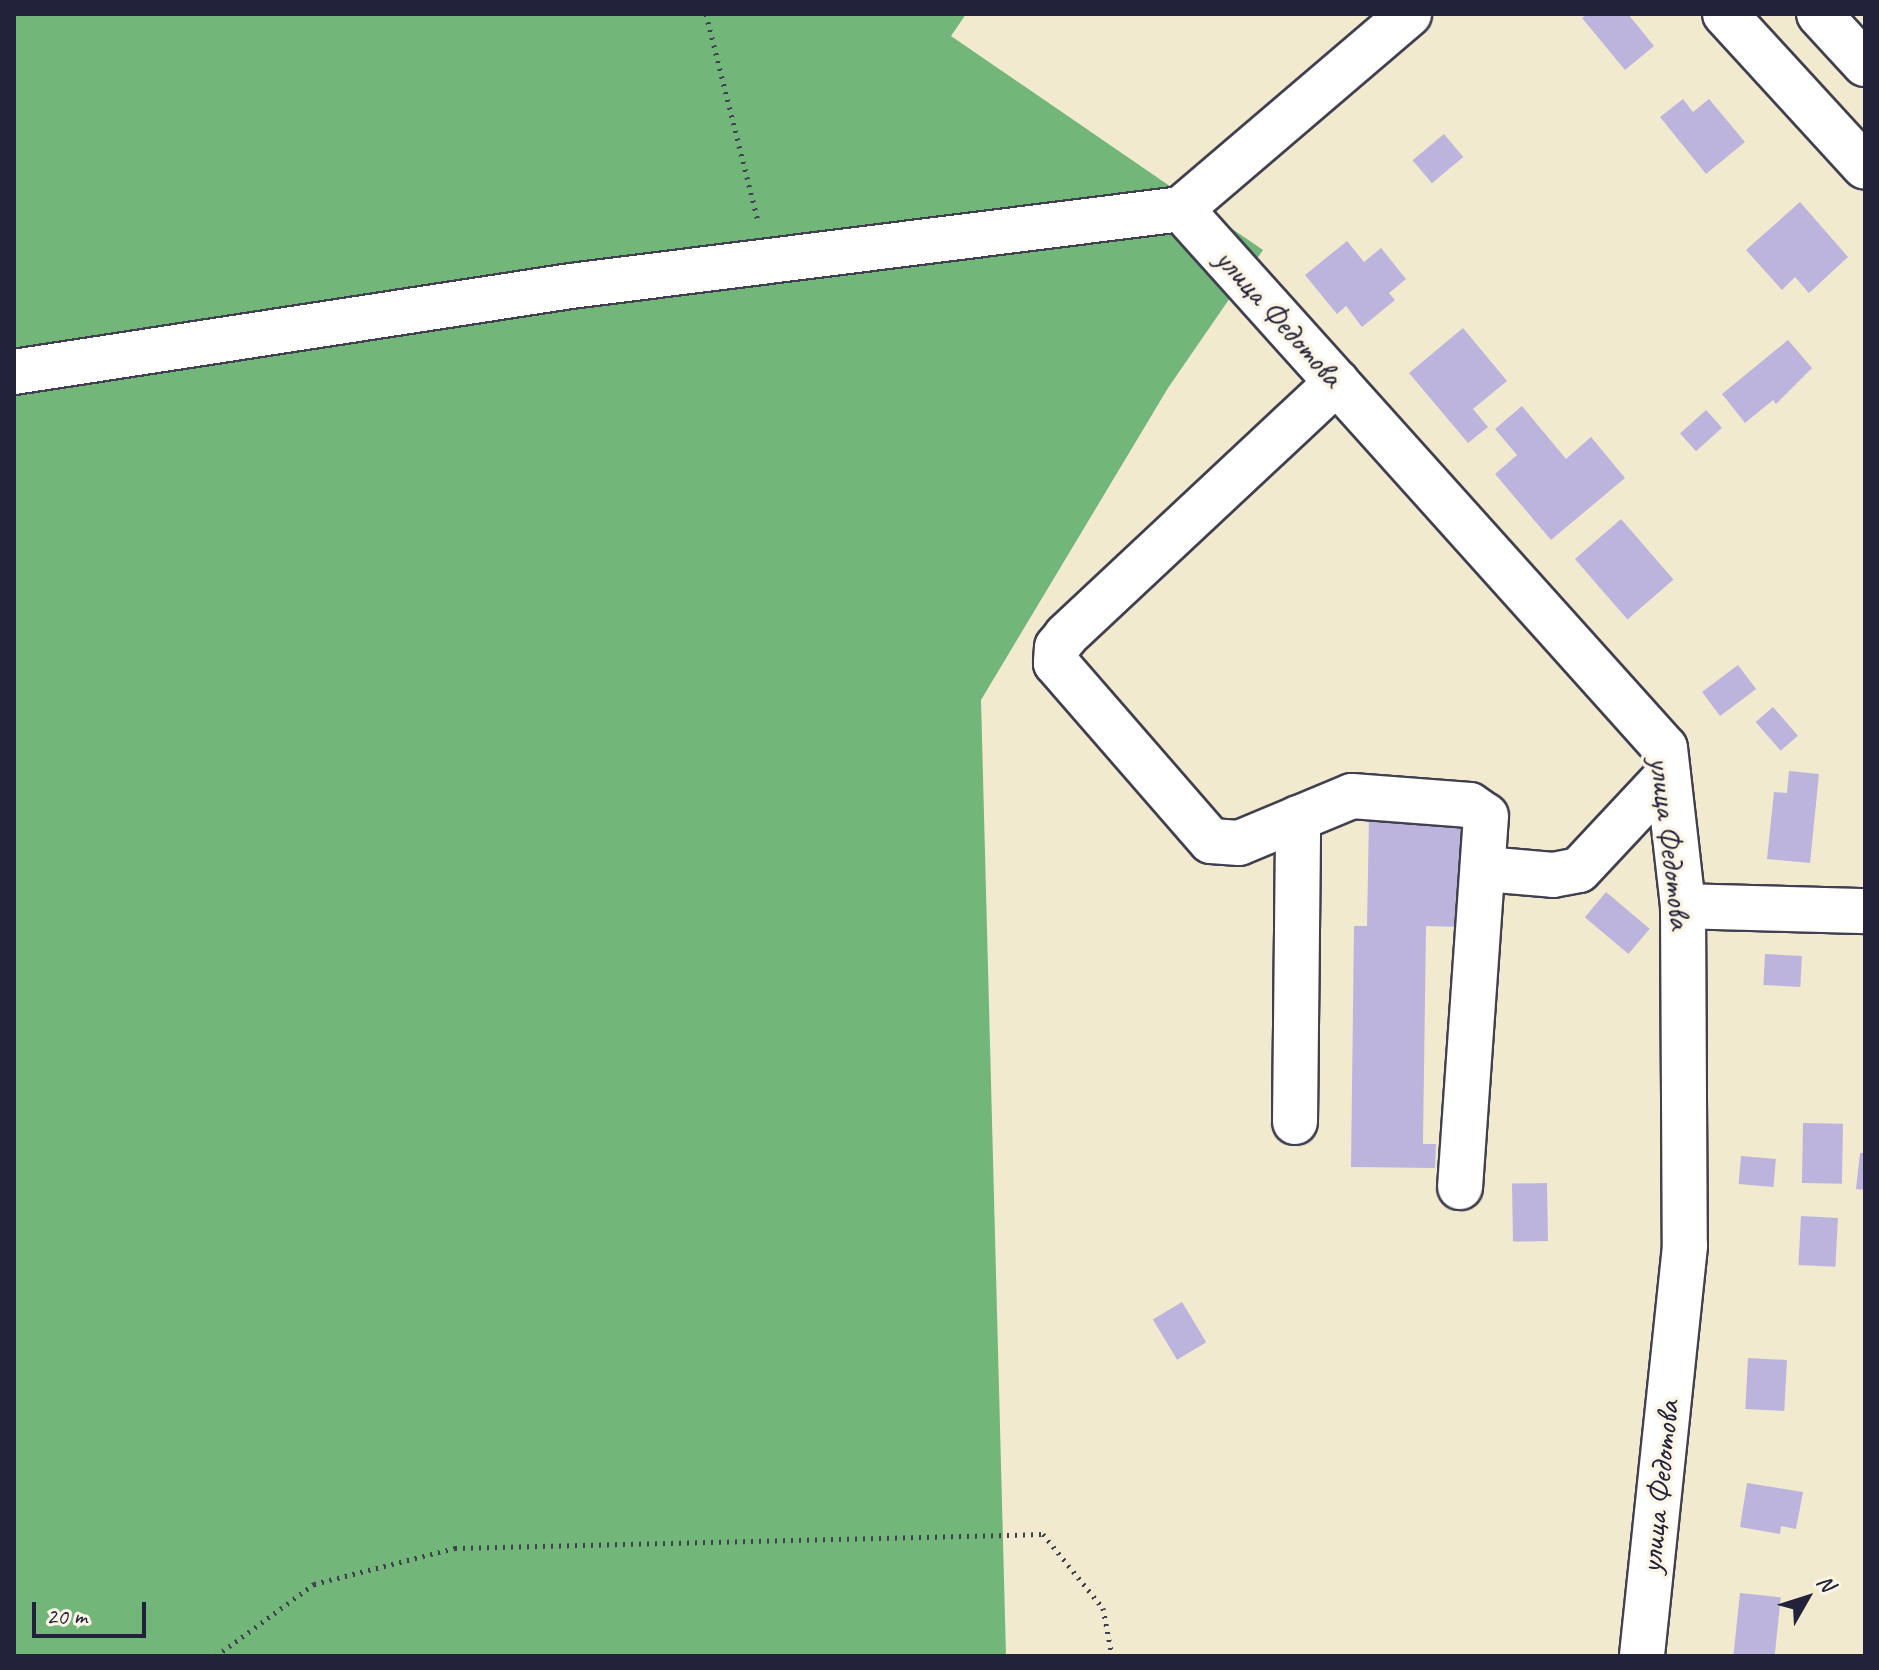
<!DOCTYPE html>
<html>
<head>
<meta charset="utf-8">
<style>
	body { margin:0 }
	#map { position:relative; width:1879px; height:1670px; overflow:hidden; background:#f1eacf; font-family:Caveat,sans-serif }
	div>[style] { position:absolute }
	[style*='--x'] { left:calc(var(--x)*1px); top:calc(var(--y)*1px); width:calc(var(--w)*1px); rotate:calc(var(--a)*1deg) }
	.forest>* { inset:0; background:#72b67a }
	.building>* { inset:0; background:#bdb4de; transform-origin:0 0 }
	.path>* { height:5px; margin-top:-2.5px; transform-origin:0; background:repeating-linear-gradient(90deg,#414051 0 2px,transparent 0 8px) }
	.roads { filter:drop-shadow(2px 0 #414051) drop-shadow(-2px 0 #414051) drop-shadow(0 2px #414051) drop-shadow(0 -2px #414051) }
	.minor>* { height:44px; margin:-22px; padding:0 22px; transform-origin:22px; border-radius:22px; background:#fff }
	span { translate:-50% -50%; white-space:nowrap; text-align:center; line-height:1.15; -webkit-text-stroke:7px #fcf5e5; paint-order:stroke }
	.street-label { font-size:32px; color:#22223b }
	.frame { position:absolute; inset:0; border:16px solid #22223b; pointer-events:none }
	.north { position:absolute; left:1767px; top:1558px; width:80px; height:80px; -webkit-text-stroke:6px #fcf5e5; paint-order:stroke; rotate:51deg; font-size:22px; font-weight:700; line-height:32px; text-align:center; color:#22223b }
	.north::after { content:''; display:block; margin:auto; width:28px; height:36px; background:#22223b; clip-path:polygon(50% 0,100% 100%,50% 72%,0 100%) }
	.scale { position:absolute; left:32px; top:1602px; width:114px; height:36px; box-sizing:border-box; border:4px solid #22223b; border-top:0; padding-left:10px; font-size:24px; line-height:28px; white-space:nowrap; color:#22223b; -webkit-text-stroke:6px #fcf5e5; paint-order:stroke }
</style>
</head>
<body>
<div id="map">
	<div class="forest">
		<i style="clip-path:polygon(14px 14px,966px 14px,951px 36px,1263px 250px,1168px 388px,981px 700px,1006px 1656px,14px 1656px)"></i>
	</div>
	<div class="building">
		<i style="clip-path:polygon(1587px 14px,1628px 14px,1654px 46px,1625px 70px,1582px 18px)"></i>
		<i style="clip-path:polygon(1683px 99px,1693px 112px,1709px 99px,1745px 142px,1706px 174px,1660px 117px)"></i>
		<i style="left:1444px;top:134px;width:30px;height:41px;rotate:50deg"></i>
		<i style="clip-path:polygon(1800px 202px,1848px 257px,1809px 293px,1795px 277px,1782px 290px,1746px 250px)"></i>
		<i style="clip-path:polygon(1347px 241px,1364px 262px,1381px 248px,1406px 279px,1389px 293px,1395px 300px,1362px 327px,1346px 306px,1337px 314px,1305px 275px)"></i>
		<i style="clip-path:polygon(1463px 328px,1507px 381px,1473px 409px,1488px 427px,1468px 443px,1409px 373px)"></i>
		<i style="clip-path:polygon(1788px 340px,1812px 368px,1776px 404px,1773px 400px,1745px 423px,1722px 394px)"></i>
		<i style="clip-path:polygon(1522px 406px,1566px 459px,1591px 437px,1625px 478px,1551px 540px,1495px 474px,1517px 455px,1495px 429px)"></i>
		<i style="left:1706px;top:410px;width:24px;height:35px;rotate:48deg"></i>
		<i style="left:1621px;top:519px;width:80px;height:61px;rotate:49deg"></i>
		<i style="left:1738px;top:665px;width:30px;height:45px;rotate:53deg"></i>
		<i style="left:1773px;top:707px;width:38px;height:23px;rotate:49deg"></i>
		<i style="clip-path:polygon(1789px 771px,1819px 774px,1810px 863px,1767px 859px,1774px 792px,1787px 793px)"></i>
		<i style="clip-path:polygon(1369px 816px,1462px 817px,1460px 927px,1426px 926px,1423px 1144px,1436px 1144px,1435px 1168px,1351px 1167px,1354px 926px,1367px 926px)"></i>
		<i style="left:1606px;top:892px;width:57px;height:33px;rotate:40deg"></i>
		<i style="left:1765px;top:954px;width:37px;height:31px;rotate:3deg"></i>
		<i style="left:1803px;top:1123px;width:40px;height:60px;rotate:1deg"></i>
		<i style="clip-path:polygon(1860px 1153px,1865px 1153px,1865px 1190px,1856px 1189px)"></i>
		<i style="left:1741px;top:1156px;width:35px;height:28px;rotate:5deg"></i>
		<i style="left:1547px;top:1183px;width:58px;height:35px;rotate:89deg"></i>
		<i style="left:1801px;top:1216px;width:37px;height:49px;rotate:3deg"></i>
		<i style="left:1182px;top:1302px;width:47px;height:34px;rotate:59deg"></i>
		<i style="left:1748px;top:1358px;width:39px;height:51px;rotate:3deg"></i>
		<i style="clip-path:polygon(1747px 1483px,1803px 1492px,1796px 1529px,1781px 1526px,1780px 1534px,1740px 1527px)"></i>
		<i style="left:1740px;top:1593px;width:41px;height:63px;rotate:6deg"></i>
	</div>
	<div class="path">
		<i style="--x:706;--y:14;--w:213;--a:75.9"></i>
		<i style="--x:216;--y:1656;--w:122;--a:-36.3"></i>
		<i style="--x:314;--y:1584;--w:146;--a:-14.3"></i>
		<i style="--x:455;--y:1548;--w:588;--a:-1.36"></i>
		<i style="--x:1043;--y:1534;--w:95;--a:51"></i>
		<i style="--x:1103;--y:1608;--w:49;--a:79.4"></i>
	</div>
	<div class="roads">
		<div class="minor">
			<i style="--x:1725;--y:14;--w:207;--a:47.5"></i>
			<i style="--x:1819;--y:14;--w:68;--a:47.4"></i>
			<i style="--x:1181;--y:209;--w:724;--a:48.08"></i>
			<i style="--x:1665;--y:748;--w:159;--a:83.5"></i>
			<i style="--x:1683;--y:906;--w:340;--a:89.7"></i>
			<i style="--x:1685;--y:1246;--w:412;--a:96"></i>
			<i style="--x:1181;--y:209;--w:300;--a:-40.5"></i>
			<i style="--x:14;--y:372;--w:564;--a:-8.78"></i>
			<i style="--x:571;--y:286;--w:615;--a:-7.19"></i>
			<i style="--x:1337;--y:382;--w:371;--a:136.9"></i>
			<i style="--x:1066;--y:636;--w:14;--a:129"></i>
			<i style="--x:1057;--y:647;--w:16;--a:94"></i>
			<i style="--x:1056;--y:663;--w:236;--a:49"></i>
			<i style="--x:1211;--y:841;--w:28;--a:4"></i>
			<i style="--x:1239;--y:843;--w:122;--a:-22.6"></i>
			<i style="--x:1352;--y:796;--w:118;--a:4.4"></i>
			<i style="--x:1470;--y:805;--w:19;--a:35"></i>
			<i style="--x:1486;--y:816;--w:372;--a:94"></i>
			<i style="--x:1485;--y:869;--w:68;--a:5"></i>
			<i style="--x:1553;--y:875;--w:26;--a:-11"></i>
			<i style="--x:1579;--y:870;--w:130;--a:-46.9"></i>
			<i style="--x:1683;--y:906;--w:182;--a:1.6"></i>
			<i style="--x:1295;--y:1122;--w:304;--a:-89.4"></i>
		</div>
	</div>
	<div class="street-label">
		<span style="left:1279px;top:318px;rotate:48deg">улица Федотова</span>
		<span style="left:1670px;top:843px;rotate:83deg">улица Федотова</span>
		<span style="left:1660px;top:1487px;rotate:-84deg">улица Федотова</span>
	</div>
	<div class="frame"></div>
	<div class="north">N</div>
	<div class="scale">20 m</div>
</div>
</body>
</html>
